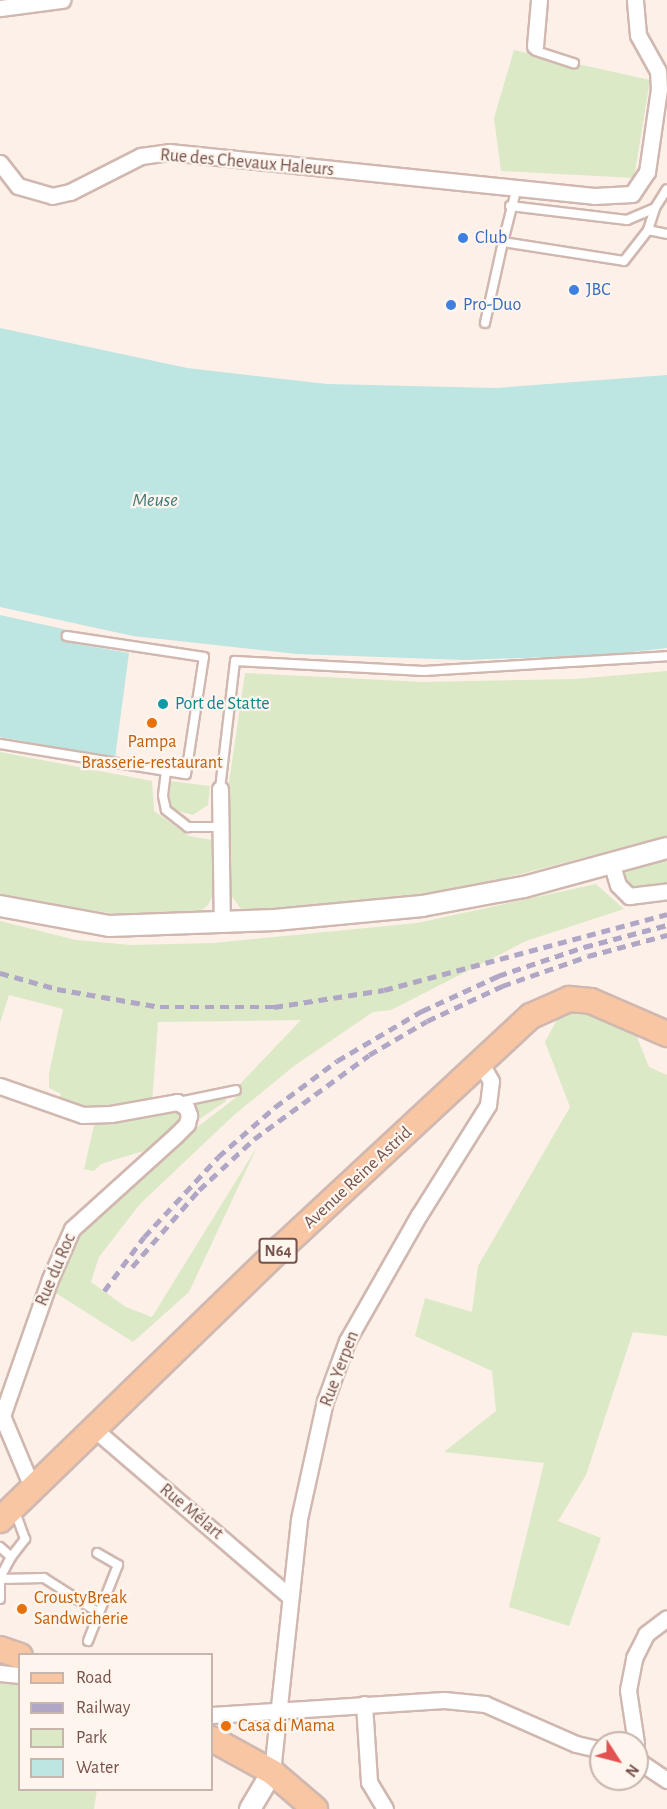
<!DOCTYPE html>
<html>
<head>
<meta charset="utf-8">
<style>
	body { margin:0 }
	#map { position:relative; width:667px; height:1809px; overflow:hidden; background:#fcf0e8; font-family:"Alegreya Sans",sans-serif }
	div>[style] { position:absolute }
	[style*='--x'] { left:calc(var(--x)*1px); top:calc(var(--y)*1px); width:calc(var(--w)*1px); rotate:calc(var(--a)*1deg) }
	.green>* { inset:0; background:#dce9c6 }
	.water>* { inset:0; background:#bde5e2 }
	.roads { filter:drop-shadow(2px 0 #d0b8b0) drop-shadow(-2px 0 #d0b8b0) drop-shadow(0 2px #d0b8b0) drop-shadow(0 -2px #d0b8b0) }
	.service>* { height:8px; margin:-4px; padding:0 4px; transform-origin:4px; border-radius:4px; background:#fff }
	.minor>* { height:15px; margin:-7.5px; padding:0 7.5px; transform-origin:7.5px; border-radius:7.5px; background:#fff }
	.tertiary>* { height:20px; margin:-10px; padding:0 10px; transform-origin:10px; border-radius:10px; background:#fff }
	.primary>* { height:24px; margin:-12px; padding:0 12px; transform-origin:12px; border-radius:12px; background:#f8c6a3 }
	.rail>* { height:4.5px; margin-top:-2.25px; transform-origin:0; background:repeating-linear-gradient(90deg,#b0a6c6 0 9px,transparent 0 15px) }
	.dots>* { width:16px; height:16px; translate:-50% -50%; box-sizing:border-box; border:3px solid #fef5ee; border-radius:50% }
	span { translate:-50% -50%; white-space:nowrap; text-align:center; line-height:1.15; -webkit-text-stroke:4.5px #fef5ee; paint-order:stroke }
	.shield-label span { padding:2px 4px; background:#fef5ee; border:2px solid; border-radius:4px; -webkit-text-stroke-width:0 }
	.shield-label { font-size:16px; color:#75524c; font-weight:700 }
	.street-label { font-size:18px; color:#75524c }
	.shop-label { font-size:18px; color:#366cbe }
	.left { translate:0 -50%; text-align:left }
	.culture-label { font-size:18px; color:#0d838f }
	.food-label { font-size:18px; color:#c56008 }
	.water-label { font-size:20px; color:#407a77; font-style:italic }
	.legend { position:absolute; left:18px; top:1653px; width:195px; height:138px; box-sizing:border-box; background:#fef5ee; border:2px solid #c7b4ad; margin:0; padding:8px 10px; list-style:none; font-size:18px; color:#75524c }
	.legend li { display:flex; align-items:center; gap:12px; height:30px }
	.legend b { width:30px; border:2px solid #c7b4ad }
	.north { position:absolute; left:589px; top:1731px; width:60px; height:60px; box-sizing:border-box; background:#fef5ee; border:2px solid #c7b4ad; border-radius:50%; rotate:126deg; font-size:16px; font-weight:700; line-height:24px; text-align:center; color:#75524c }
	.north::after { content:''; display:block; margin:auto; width:21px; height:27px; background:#e15251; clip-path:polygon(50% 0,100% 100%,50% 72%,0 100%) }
</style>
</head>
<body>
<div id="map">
	<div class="green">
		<i style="clip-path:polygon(514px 50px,650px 80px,634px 178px,501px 171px,494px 118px)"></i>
		<i style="clip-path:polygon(667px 671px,667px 836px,482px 884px,369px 903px,255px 912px,241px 909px,231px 895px,228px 789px,245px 673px,423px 682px,575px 679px)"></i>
		<i style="clip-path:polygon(0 752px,152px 781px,154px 811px,189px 836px,212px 840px,215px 891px,208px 905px,198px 913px,130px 916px,0 897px)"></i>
		<i style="clip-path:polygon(170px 781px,210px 786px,208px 805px,193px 815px,177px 811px,170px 804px)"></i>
		<i style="clip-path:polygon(667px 848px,667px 891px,629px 896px,611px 862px)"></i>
		<i style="clip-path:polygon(596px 884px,624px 909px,526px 941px,391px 1010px,373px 1012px,294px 1066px,234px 1115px,140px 1204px,99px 1257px,91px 1282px,126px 1307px,152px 1317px,257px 1147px,189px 1292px,133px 1342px,51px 1290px,68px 1250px,89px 1221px,170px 1148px,242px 1093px,238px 1086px,301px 1020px,158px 1022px,152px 1104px,96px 1116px,57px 1103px,61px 1094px,49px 1088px,49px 1073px,63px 1009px,9px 995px,0 1023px,0 921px,76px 940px,131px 945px,213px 943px,417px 923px)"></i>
		<i style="clip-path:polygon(586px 1011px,635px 1032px,649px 1067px,667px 1075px,667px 1336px,633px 1332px,586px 1475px,558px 1521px,601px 1538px,569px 1626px,509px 1607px,544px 1463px,444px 1452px,496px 1411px,492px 1371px,415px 1336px,425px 1298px,472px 1312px,478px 1266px,570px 1107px,545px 1042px,559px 1016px)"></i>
		<i style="clip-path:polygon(224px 1096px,226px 1101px,191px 1125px,189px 1103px)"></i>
		<i style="clip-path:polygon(173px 1109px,179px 1112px,179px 1120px,153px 1148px,101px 1164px,94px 1171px,84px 1169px,95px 1121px)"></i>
		<i style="clip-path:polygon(0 1679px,19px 1679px,20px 1790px,97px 1790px,94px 1809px,0 1809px)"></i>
	</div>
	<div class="water">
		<i style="clip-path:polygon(0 328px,187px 368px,327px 384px,496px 388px,667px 375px,667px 648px,604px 655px,464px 660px,297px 654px,133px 636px,0 607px)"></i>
		<i style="clip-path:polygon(0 615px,68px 630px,67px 642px,129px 653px,115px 758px,0 737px)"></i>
	</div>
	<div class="roads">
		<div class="service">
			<i style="--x:536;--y:51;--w:40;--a:18"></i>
			<i style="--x:517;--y:187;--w:57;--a:104.3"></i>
			<i style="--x:503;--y:242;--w:122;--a:8.9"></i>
			<i style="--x:624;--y:261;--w:39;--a:-52"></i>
			<i style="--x:648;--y:230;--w:19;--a:12"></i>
			<i style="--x:510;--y:206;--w:118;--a:6.8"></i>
			<i style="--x:627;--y:220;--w:30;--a:-23"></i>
			<i style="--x:655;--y:208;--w:22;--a:-58"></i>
			<i style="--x:648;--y:230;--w:23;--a:-72"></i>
			<i style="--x:485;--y:323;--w:83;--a:-77.5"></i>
			<i style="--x:0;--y:744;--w:188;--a:9.2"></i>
			<i style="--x:186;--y:774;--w:118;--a:-81.3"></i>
			<i style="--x:204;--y:657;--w:139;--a:-171.3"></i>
			<i style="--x:166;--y:771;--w:25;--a:97"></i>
			<i style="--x:163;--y:796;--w:14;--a:78"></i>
			<i style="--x:166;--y:810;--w:28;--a:38"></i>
			<i style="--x:188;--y:827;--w:30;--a:0"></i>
			<i style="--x:220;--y:789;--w:129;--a:-83.3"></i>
			<i style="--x:235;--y:661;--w:189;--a:3"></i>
			<i style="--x:424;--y:671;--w:243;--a:-3.5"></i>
			<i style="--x:179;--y:1102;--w:58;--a:-11.9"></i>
			<i style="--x:0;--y:1547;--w:15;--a:42"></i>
			<i style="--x:11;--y:1557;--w:24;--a:118"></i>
			<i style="--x:11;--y:1557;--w:23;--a:-52"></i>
			<i style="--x:25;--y:1539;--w:30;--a:-110"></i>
			<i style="--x:0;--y:1579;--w:44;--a:-1.3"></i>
			<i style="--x:44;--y:1578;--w:65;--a:32.5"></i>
			<i style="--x:0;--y:1581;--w:18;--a:90"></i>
			<i style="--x:88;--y:1641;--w:82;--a:-68.5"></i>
			<i style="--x:118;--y:1565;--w:24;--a:-150"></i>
		</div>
		<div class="minor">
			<i style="--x:0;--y:8;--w:63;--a:-7.4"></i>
			<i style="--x:535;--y:46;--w:46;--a:-85"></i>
			<i style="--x:0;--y:163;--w:29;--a:52"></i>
			<i style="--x:18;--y:186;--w:35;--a:16"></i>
			<i style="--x:52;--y:196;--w:18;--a:-13"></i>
			<i style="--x:70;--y:192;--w:80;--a:-26.9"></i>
			<i style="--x:141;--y:156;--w:28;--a:-8"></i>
			<i style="--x:169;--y:152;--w:427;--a:5.9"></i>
			<i style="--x:594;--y:196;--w:38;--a:-3"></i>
			<i style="--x:632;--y:194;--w:27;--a:-56"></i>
			<i style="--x:647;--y:172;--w:84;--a:-81.8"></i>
			<i style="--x:659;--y:89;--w:18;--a:-93"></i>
			<i style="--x:658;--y:71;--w:41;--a:-119.1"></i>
			<i style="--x:638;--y:35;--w:35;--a:-95"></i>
			<i style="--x:220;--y:789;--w:135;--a:89.2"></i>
			<i style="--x:611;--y:862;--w:24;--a:73"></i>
			<i style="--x:618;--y:885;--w:16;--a:45"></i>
			<i style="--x:629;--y:896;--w:38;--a:-7"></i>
			<i style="--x:0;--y:1086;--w:88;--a:19.3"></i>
			<i style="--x:83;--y:1115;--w:28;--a:-2"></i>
			<i style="--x:111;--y:1114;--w:67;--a:-10.3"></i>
			<i style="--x:177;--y:1102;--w:10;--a:29"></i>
			<i style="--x:186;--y:1107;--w:9;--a:69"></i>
			<i style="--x:189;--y:1115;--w:9;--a:103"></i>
			<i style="--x:187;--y:1124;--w:16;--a:135"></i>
			<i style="--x:176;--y:1135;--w:140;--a:137.9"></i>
			<i style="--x:72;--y:1229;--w:55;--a:113.7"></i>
			<i style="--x:50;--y:1279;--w:145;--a:109.3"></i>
			<i style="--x:0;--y:1411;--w:82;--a:67.2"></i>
			<i style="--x:93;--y:1428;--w:257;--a:40.6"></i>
			<i style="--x:0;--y:1673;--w:20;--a:6"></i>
			<i style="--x:364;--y:1704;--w:78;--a:86.3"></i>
			<i style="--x:369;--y:1782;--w:31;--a:59"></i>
			<i style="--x:212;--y:1715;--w:232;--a:-3.7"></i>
			<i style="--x:444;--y:1700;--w:41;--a:5.6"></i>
			<i style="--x:485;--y:1704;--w:99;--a:23.7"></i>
			<i style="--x:576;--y:1744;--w:26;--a:13"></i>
			<i style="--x:636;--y:1743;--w:54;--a:-98.6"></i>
			<i style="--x:628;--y:1690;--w:33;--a:-79"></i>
			<i style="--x:634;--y:1658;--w:27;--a:-63"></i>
			<i style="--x:646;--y:1634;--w:26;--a:-37"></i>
			<i style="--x:637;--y:1760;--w:36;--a:34"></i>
			<i style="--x:272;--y:1772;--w:254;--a:-83.9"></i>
			<i style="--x:299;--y:1519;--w:121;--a:-77.6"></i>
			<i style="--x:325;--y:1401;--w:64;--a:-69.9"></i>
			<i style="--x:347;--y:1341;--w:145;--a:-60.3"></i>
			<i style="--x:419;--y:1215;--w:130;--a:-57.9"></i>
			<i style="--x:488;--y:1105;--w:24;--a:-83"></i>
			<i style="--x:491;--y:1081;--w:20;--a:-120"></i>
		</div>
		<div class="tertiary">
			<i style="--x:0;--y:906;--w:111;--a:10.4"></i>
			<i style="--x:109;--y:926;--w:166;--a:-2.1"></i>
			<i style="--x:275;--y:920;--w:148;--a:-5.4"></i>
			<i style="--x:422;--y:906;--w:104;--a:-10.6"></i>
			<i style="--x:524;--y:887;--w:148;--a:-15.3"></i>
			<i style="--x:250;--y:1809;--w:43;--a:-59.3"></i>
		</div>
		<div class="primary">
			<i style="--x:0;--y:1520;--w:391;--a:-44.1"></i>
			<i style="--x:281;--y:1248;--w:341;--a:-42.9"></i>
			<i style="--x:531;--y:1016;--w:42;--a:-24.1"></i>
			<i style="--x:569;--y:999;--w:22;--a:5"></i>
			<i style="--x:591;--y:1001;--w:83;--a:23.5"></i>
			<i style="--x:0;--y:1649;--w:21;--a:19"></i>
			<i style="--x:212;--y:1739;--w:68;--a:28.8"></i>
			<i style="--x:272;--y:1772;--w:57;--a:40.7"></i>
		</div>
	</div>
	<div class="rail">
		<i style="--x:0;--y:973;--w:59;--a:15.7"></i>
		<i style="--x:57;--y:989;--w:105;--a:9.9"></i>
		<i style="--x:160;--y:1007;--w:114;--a:0"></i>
		<i style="--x:274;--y:1007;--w:111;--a:-8.8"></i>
		<i style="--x:384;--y:990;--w:293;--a:-15"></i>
		<i style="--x:132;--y:1267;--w:102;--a:-49"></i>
		<i style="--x:199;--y:1190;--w:75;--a:-42.8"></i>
		<i style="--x:254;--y:1139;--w:142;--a:-36.1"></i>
		<i style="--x:369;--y:1055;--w:67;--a:-30.4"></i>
		<i style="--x:427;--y:1021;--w:83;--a:-25"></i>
		<i style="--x:502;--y:986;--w:91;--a:-19.2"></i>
		<i style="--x:588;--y:956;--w:82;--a:-14.9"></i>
		<i style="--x:104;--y:1291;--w:67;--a:-53.5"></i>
		<i style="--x:144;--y:1237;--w:109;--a:-47.2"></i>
		<i style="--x:218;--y:1157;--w:76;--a:-41.3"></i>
		<i style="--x:275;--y:1107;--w:77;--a:-36.6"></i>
		<i style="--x:337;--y:1061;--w:99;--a:-30.5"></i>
		<i style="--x:422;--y:1011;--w:84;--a:-24.7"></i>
		<i style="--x:498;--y:976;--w:91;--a:-18.6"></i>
		<i style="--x:584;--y:947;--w:86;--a:-14.8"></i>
	</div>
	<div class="dots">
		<i style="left:463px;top:238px;background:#3f7fe0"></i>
		<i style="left:574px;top:290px;background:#3f7fe0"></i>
		<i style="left:451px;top:305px;background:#3f7fe0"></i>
		<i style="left:163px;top:704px;background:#0f9aa8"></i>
		<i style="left:152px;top:723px;background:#e8710a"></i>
		<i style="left:22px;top:1609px;background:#e8710a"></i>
		<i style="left:226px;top:1726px;background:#e8710a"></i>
	</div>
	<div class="shield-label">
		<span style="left:278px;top:1251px">N64</span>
	</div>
	<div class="street-label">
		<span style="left:247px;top:163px;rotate:5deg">Rue des Chevaux Haleurs</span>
		<span style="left:358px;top:1178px;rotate:-43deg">Avenue Reine Astrid</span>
		<span style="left:56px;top:1270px;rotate:-67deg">Rue du Roc</span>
		<span style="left:340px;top:1369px;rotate:-69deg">Rue Yerpen</span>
		<span style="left:191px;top:1512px;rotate:40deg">Rue Mélart</span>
	</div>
	<div class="shop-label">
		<span class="left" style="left:475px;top:238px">Club</span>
		<span class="left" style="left:586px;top:290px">JBC</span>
		<span class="left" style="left:463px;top:305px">Pro-Duo</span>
	</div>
	<div class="culture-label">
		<span class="left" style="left:175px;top:704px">Port de Statte</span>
	</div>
	<div class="food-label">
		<span style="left:152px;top:753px">Pampa<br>Brasserie-restaurant</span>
		<span class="left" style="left:34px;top:1609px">CroustyBreak<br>Sandwicherie</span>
		<span class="left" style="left:238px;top:1726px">Casa di Mama</span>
	</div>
	<div class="water-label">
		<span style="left:155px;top:500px">Meuse</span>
	</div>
	<ul class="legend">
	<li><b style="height:8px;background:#f8c6a3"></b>Road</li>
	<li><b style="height:8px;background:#b0a6c6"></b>Railway</li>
	<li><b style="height:16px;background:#dce9c6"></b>Park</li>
	<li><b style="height:16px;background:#bde5e2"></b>Water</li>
	</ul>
	<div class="north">N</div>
</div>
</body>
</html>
